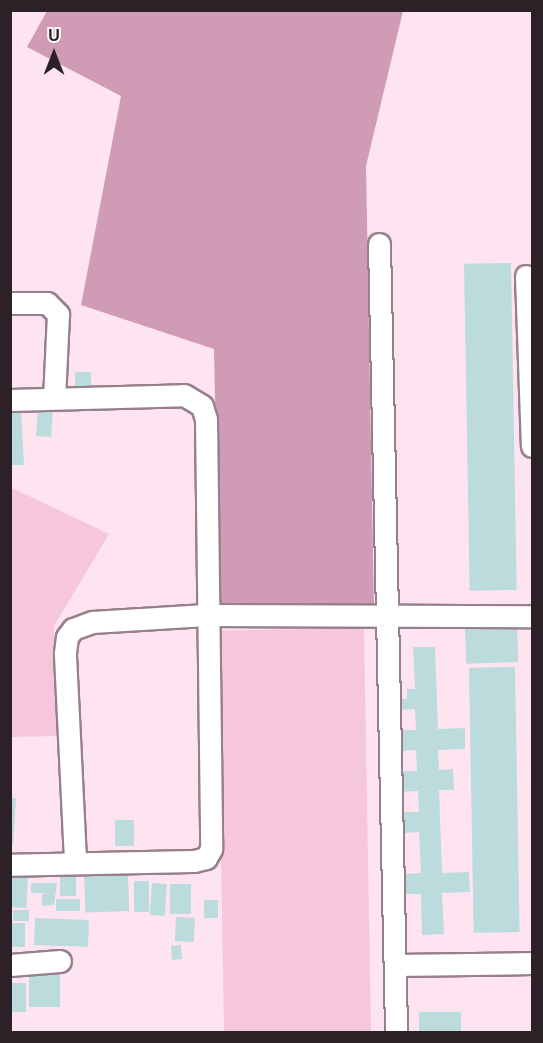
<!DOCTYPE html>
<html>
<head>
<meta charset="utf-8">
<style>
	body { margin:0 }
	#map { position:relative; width:543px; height:1043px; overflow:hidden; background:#fee4f0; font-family:Arial,sans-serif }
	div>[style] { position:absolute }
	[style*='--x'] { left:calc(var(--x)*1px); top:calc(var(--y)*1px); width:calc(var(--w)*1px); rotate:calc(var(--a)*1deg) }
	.green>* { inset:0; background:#f6c6dd; transform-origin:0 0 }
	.water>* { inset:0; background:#cf9bb5 }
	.building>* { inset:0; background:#bcdbdd; transform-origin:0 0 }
	.roads { filter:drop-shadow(2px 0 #97808b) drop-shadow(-2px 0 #97808b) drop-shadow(0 2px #97808b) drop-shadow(0 -2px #97808b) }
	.minor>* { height:21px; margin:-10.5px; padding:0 10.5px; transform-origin:10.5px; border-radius:10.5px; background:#fff }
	span { translate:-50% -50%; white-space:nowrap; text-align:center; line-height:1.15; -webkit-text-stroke:4.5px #fdf8fa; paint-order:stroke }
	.frame { position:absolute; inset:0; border:12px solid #2b2126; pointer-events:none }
	.north { position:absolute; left:24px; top:24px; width:60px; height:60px; -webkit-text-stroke:4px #fdf8fa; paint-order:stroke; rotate:0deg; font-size:16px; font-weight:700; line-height:24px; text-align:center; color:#2b2126 }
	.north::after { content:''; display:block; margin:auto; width:21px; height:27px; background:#2b2126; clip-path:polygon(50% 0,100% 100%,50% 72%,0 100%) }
</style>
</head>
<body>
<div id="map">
	<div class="green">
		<i style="clip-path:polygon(10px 487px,109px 534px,54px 626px,59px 736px,11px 737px)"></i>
		<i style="left:364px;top:628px;width:404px;height:147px;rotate:89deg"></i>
	</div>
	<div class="water">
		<i style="clip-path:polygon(47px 11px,403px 11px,366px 166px,374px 607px,219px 604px,214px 349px,81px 305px,121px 96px,27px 47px)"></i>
	</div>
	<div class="building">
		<i style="left:511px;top:263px;width:327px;height:47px;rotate:89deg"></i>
		<i style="left:75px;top:372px;width:16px;height:20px"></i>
		<i style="left:38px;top:409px;width:15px;height:27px;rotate:4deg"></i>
		<i style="clip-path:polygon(21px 410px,24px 465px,10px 465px,10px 411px)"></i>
		<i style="left:517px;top:626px;width:36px;height:52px;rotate:88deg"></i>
		<i style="clip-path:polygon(413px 647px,435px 647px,438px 729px,465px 728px,465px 749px,438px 750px,439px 770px,453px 769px,454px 790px,439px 790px,442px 873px,469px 872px,470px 892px,442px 893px,444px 934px,422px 935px,421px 894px,405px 894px,404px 874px,421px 873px,419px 832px,403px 833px,402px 812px,419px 812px,418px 791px,398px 792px,398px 771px,417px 771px,416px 750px,400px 751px,400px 730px,416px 730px,415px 709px,397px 710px,397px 699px,407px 699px,407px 689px,415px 689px)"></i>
		<i style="left:515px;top:667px;width:265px;height:46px;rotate:89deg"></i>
		<i style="clip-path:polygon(10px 798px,16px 798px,13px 844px,10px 844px)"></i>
		<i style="left:115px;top:820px;width:19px;height:26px"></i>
		<i style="left:60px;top:873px;width:16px;height:23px"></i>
		<i style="left:128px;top:874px;width:37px;height:44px;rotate:88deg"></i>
		<i style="left:10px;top:876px;width:18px;height:31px;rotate:3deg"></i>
		<i style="left:134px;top:881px;width:15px;height:31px"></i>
		<i style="clip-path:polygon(31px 883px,57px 883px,54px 905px,42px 906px,42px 894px,50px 893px,31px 893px)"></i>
		<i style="left:152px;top:883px;width:15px;height:32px;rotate:4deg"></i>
		<i style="left:170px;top:884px;width:21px;height:30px"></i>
		<i style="left:56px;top:899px;width:24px;height:12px"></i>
		<i style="left:204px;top:900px;width:14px;height:18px"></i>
		<i style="left:13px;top:910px;width:16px;height:11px"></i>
		<i style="left:176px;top:917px;width:19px;height:24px;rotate:3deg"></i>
		<i style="left:35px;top:918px;width:54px;height:27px;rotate:2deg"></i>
		<i style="left:10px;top:923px;width:15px;height:24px"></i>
		<i style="left:181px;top:945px;width:14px;height:10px;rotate:86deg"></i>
		<i style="left:29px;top:968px;width:31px;height:39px"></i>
		<i style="left:10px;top:983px;width:16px;height:29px"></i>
		<i style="left:461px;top:1012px;width:20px;height:42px;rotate:90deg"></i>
	</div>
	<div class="roads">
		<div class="minor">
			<i style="--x:379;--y:244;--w:788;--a:88.76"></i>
			<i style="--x:526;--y:276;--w:170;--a:88"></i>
			<i style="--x:10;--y:303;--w:37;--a:0"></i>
			<i style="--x:47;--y:303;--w:16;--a:45"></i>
			<i style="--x:58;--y:314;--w:84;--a:92.7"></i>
			<i style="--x:10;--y:400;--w:174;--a:-1.6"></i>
			<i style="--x:184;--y:395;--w:21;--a:31"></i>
			<i style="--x:202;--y:406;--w:14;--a:73"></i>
			<i style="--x:206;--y:419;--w:430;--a:89.3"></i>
			<i style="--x:211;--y:849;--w:10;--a:119"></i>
			<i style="--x:206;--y:858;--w:12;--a:166"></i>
			<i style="--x:194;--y:861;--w:184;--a:178.8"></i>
			<i style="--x:75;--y:860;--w:207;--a:-92.8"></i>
			<i style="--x:65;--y:653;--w:16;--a:-83"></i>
			<i style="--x:67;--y:637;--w:10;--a:-53"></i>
			<i style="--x:73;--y:629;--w:20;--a:-20"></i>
			<i style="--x:92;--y:622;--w:114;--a:-3.5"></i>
			<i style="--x:206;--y:615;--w:326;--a:0.2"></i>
			<i style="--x:10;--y:965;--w:50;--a:-4.6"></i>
			<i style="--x:395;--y:965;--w:137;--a:-0.8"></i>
		</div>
	</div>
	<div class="frame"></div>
	<div class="north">U</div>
</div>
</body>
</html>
